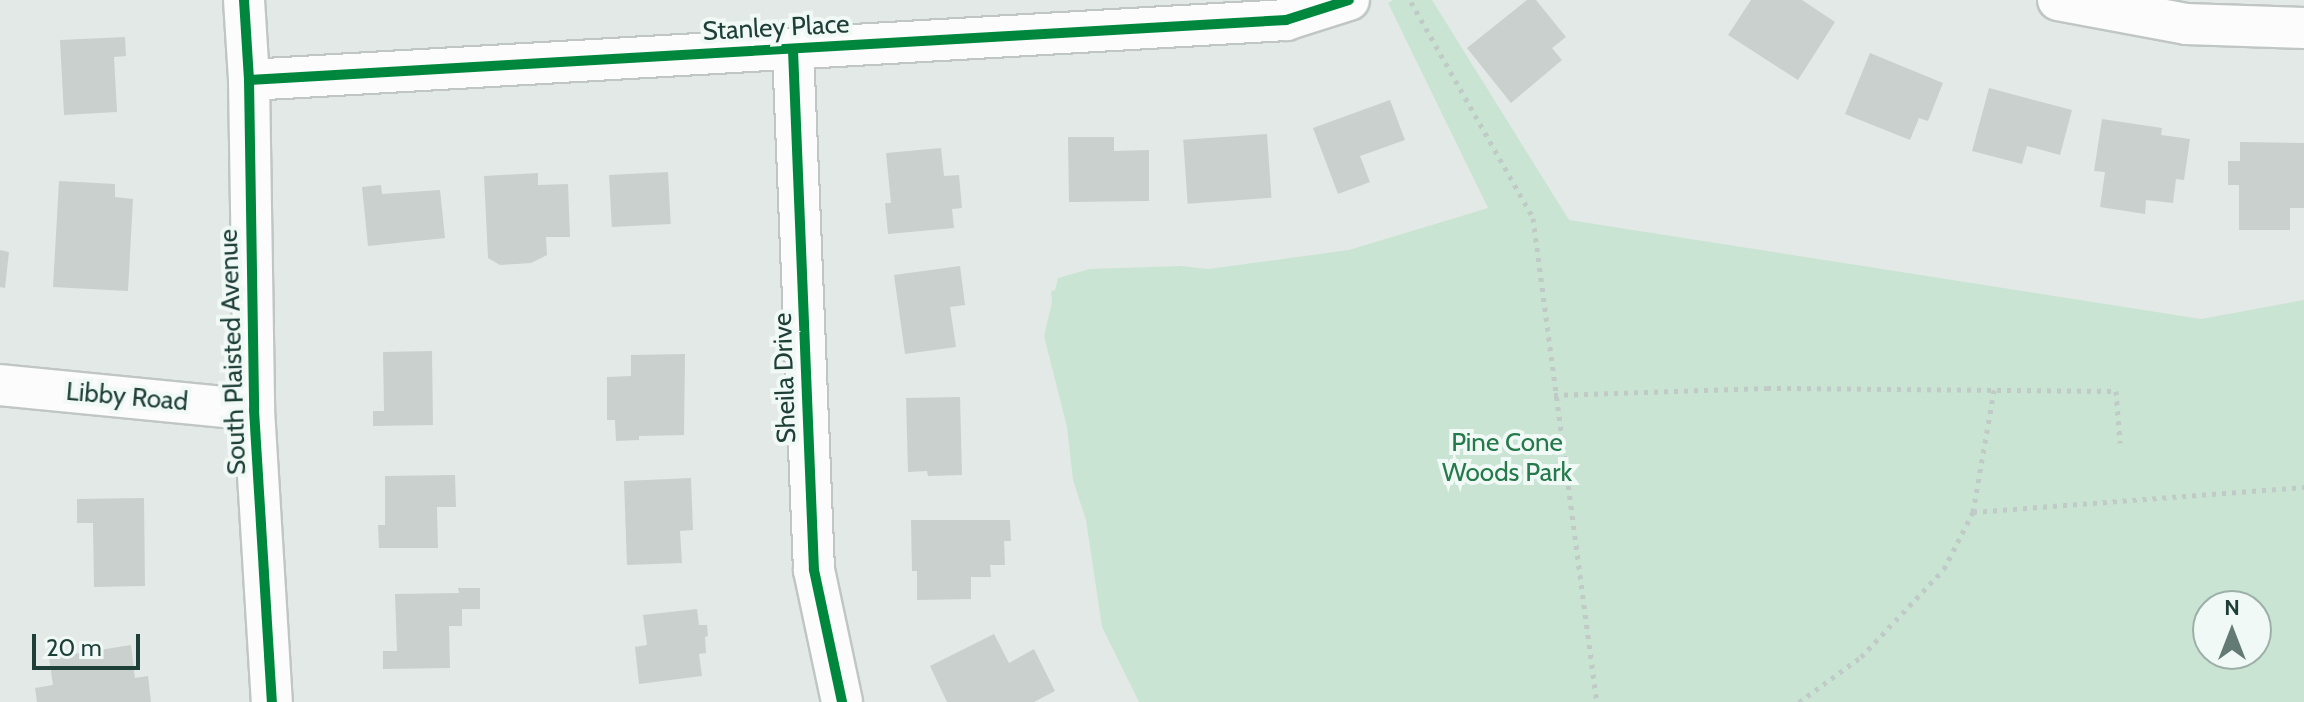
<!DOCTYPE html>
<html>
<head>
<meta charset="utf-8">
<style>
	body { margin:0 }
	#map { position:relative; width:2304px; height:702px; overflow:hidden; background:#e3e9e6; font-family:Cabin,sans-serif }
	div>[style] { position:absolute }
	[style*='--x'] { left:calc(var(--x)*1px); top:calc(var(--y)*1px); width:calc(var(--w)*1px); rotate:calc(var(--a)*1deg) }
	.green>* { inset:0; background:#cae4d3 }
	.building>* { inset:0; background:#cad0ce; transform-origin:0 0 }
	.path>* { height:5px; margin-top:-2.5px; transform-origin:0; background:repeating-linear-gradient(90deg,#c0cac7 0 4px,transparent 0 10px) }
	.roads { filter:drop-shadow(2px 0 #c0c6c4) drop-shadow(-2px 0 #c0c6c4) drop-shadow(0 2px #c0c6c4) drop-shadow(0 -2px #c0c6c4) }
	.minor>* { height:40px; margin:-20px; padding:0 20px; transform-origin:20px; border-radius:20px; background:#fbfcfb }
	.cycleway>* { height:10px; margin:-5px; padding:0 5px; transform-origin:5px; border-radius:5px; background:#00873e }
	span { translate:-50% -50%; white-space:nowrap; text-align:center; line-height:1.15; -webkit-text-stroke:8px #f0f9f5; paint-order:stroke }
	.street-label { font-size:26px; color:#1e3f38 }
	.park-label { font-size:26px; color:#247a4b }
	.north { position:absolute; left:2192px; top:590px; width:80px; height:80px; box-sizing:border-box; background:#f0f9f5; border:2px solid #9cafa9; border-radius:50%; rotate:0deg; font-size:22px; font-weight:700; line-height:32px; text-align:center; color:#1e3f38 }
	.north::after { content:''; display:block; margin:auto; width:28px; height:36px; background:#637a75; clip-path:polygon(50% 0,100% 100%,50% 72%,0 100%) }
	.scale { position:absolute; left:32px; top:634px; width:108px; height:36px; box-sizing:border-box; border:4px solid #1e3f38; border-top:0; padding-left:10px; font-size:24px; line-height:28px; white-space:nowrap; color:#1e3f38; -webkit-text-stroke:6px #f0f9f5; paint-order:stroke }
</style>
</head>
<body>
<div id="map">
	<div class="green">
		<i style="clip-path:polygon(evenodd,1393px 0,1432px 0,1569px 220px,2201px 319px,2304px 300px,2304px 702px,1139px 702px,1102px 627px,1086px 520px,1073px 480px,1067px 427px,1044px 336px,1052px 302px,1051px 291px,1055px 290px,1058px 278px,1090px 269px,1181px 266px,1208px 269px,1349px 250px,1488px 208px,1388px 3px,1393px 0,2208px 606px,2256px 606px,2256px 654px,2208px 654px,2208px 606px)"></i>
	</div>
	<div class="building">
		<i style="clip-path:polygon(1527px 0,1536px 0,1566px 37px,1552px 48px,1562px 60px,1511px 103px,1467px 48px)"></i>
		<i style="clip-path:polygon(1751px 0,1802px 0,1835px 22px,1798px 80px,1728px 35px)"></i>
		<i style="clip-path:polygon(125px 37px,126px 56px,114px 57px,117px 112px,64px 115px,60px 40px)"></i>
		<i style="clip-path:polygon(1870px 53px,1943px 83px,1928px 121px,1919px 118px,1910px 140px,1845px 114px)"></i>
		<i style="clip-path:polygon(1989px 88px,2072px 110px,2060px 155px,2027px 146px,2022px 164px,1972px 151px)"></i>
		<i style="clip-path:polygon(1390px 100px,1405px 140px,1360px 156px,1370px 182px,1338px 194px,1313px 128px)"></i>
		<i style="clip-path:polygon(2102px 119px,2162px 128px,2161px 135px,2190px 139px,2184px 180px,2176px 179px,2173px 203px,2146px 200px,2145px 214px,2100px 207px,2105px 172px,2094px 171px)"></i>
		<i style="left:1267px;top:134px;width:64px;height:84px;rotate:86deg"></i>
		<i style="clip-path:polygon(1068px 137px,1114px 137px,1114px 151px,1149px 150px,1149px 201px,1069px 202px)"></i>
		<i style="clip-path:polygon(2240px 142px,2304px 143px,2304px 208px,2290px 208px,2290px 230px,2239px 230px,2239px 185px,2228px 185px,2228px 161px,2240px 161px)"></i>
		<i style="clip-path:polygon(941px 148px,944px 176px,959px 175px,962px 208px,952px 209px,954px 228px,888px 234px,885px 203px,891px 203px,886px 153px)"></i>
		<i style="left:668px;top:172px;width:52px;height:59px;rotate:87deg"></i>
		<i style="clip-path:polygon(538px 173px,538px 185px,568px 184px,570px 237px,546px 237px,547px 255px,531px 263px,500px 265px,488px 258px,484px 176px)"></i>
		<i style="clip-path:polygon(59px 181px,115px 184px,115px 197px,133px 199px,128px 291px,53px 287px)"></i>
		<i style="clip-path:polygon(381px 185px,382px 194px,440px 190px,445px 238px,368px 246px,362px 187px)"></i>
		<i style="clip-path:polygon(0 250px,9px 252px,5px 288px,0 287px)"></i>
		<i style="clip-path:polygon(960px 266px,965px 305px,950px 307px,956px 347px,905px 354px,894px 275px)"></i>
		<i style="clip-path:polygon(432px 351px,433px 425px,373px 426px,373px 411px,384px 411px,383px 352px)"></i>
		<i style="clip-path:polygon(685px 354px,684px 435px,639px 436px,639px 440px,616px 441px,615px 420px,607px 420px,607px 377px,631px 376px,631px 355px)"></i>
		<i style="clip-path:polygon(960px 397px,962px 475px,928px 476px,927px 471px,908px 472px,906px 398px)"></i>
		<i style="clip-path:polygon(455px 475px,456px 507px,437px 507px,438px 548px,379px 548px,378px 525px,385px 525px,385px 476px)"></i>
		<i style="clip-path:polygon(691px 478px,693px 530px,680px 531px,682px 563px,627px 565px,624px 481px)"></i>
		<i style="clip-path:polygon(144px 498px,145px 586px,94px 587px,93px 523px,77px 523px,77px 499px)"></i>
		<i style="clip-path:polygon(911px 520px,1010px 520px,1011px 541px,1004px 541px,1005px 565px,990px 565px,991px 577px,971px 577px,971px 599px,917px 600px,917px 571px,912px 571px)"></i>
		<i style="clip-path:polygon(458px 588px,480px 588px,480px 609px,462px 609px,462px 626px,449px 626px,450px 668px,383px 669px,383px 651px,397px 651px,395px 594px,459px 593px)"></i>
		<i style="clip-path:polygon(697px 609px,699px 625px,707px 625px,708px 636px,705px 637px,706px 653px,699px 654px,702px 676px,639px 684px,635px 647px,647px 645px,643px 615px)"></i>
		<i style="clip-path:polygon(994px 634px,1009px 663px,1034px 649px,1055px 691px,1034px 702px,947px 702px,930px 666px)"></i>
		<i style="clip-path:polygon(131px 645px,135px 678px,148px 676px,151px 702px,37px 702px,35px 688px,53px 685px,49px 658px)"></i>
	</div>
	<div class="path">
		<i style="--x:1411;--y:2;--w:248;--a:60.5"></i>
		<i style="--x:1533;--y:218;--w:488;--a:82.5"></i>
		<i style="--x:1554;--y:395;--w:213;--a:-1.9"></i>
		<i style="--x:1767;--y:388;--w:349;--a:0.5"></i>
		<i style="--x:2116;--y:391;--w:52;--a:85.6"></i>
		<i style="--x:1973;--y:512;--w:332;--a:-4.3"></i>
		<i style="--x:1799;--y:702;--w:77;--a:-36"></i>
		<i style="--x:1861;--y:657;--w:121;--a:-46.7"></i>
		<i style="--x:1944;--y:569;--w:64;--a:-63"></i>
		<i style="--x:1973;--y:512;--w:124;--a:-80.2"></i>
	</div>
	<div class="roads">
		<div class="minor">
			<i style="--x:244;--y:0;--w:80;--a:86.4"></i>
			<i style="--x:249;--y:80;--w:330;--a:89.1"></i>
			<i style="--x:254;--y:410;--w:293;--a:86.5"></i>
			<i style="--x:2058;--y:0;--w:130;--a:10.6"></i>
			<i style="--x:2186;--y:24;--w:118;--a:1.9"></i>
			<i style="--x:793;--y:50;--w:520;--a:87.69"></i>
			<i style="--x:814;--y:570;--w:135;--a:78"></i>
			<i style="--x:249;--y:80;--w:1039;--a:-3.31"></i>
			<i style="--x:1286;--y:20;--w:66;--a:-17.6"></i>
			<i style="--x:0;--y:385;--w:255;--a:5.6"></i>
		</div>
	</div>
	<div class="cycleway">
		<i style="--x:244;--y:0;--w:80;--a:86.4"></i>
		<i style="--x:249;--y:80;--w:330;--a:89.1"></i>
		<i style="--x:254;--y:410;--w:293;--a:86.5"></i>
		<i style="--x:793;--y:50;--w:520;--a:87.69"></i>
		<i style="--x:814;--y:570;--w:135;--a:78"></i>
		<i style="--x:249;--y:80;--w:1039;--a:-3.31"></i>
		<i style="--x:1286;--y:20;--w:66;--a:-17.6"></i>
	</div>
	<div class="street-label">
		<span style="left:776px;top:28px;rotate:-3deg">Stanley Place</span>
		<span style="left:233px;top:352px;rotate:-92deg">South Plaisted Avenue</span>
		<span style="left:785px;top:378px;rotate:-92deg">Sheila Drive</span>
		<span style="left:127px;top:397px;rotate:5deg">Libby Road</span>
	</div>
	<div class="park-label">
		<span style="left:1507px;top:458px">Pine Cone<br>Woods Park</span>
	</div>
	<div class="north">N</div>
	<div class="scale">20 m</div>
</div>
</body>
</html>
